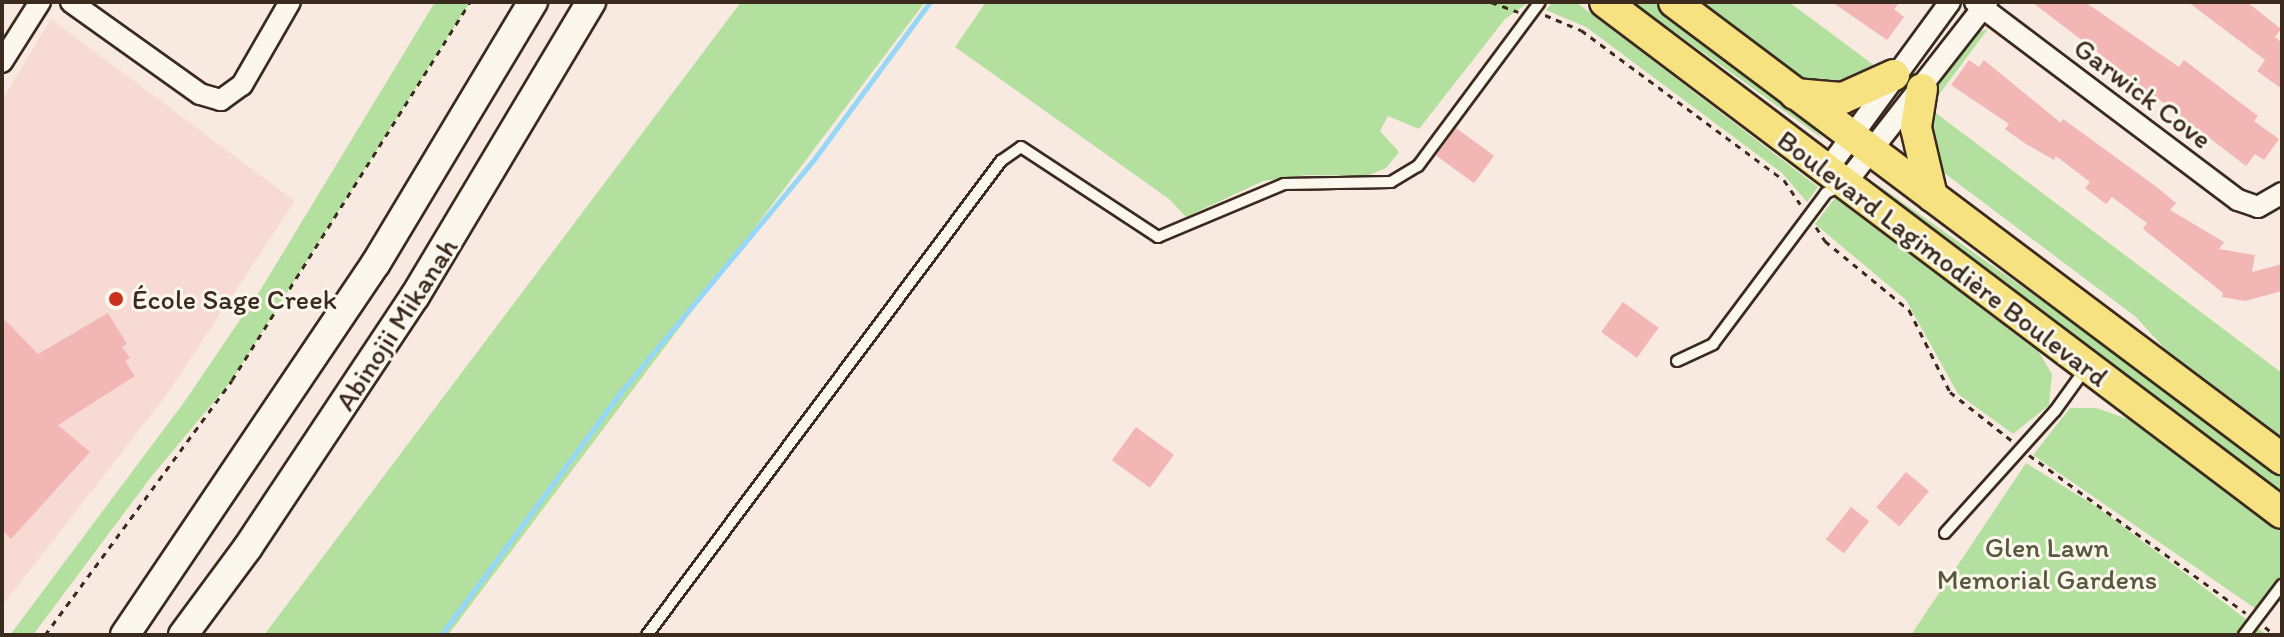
<!DOCTYPE html>
<html>
<head>
<meta charset="utf-8">
<style>
	body { margin:0 }
	#map { position:relative; width:2284px; height:637px; overflow:hidden; background:#f9eae1; font-family:Itim,sans-serif }
	div>[style] { position:absolute }
	[style*='--x'] { left:calc(var(--x)*1px); top:calc(var(--y)*1px); width:calc(var(--w)*1px); rotate:calc(var(--a)*1deg) }
	.built>* { inset:0; background:#f7dad4 }
	.green>* { inset:0; background:#b3e09e }
	.stream>* { height:5px; margin:-2.5px; padding:0 2.5px; transform-origin:2.5px; border-radius:2.5px; background:#96d7f8 }
	.building>* { inset:0; background:#f2b6b4; transform-origin:0 0 }
	.path>* { height:3px; margin-top:-1.5px; transform-origin:0; background:repeating-linear-gradient(90deg,#3b2a1e 0 6px,transparent 0 12px) }
	.roads { filter:drop-shadow(2px 0 #3b2a1e) drop-shadow(-2px 0 #3b2a1e) drop-shadow(0 2px #3b2a1e) drop-shadow(0 -2px #3b2a1e) }
	.lane>* { height:10px; margin:-5px; padding:0 5px; transform-origin:5px; border-radius:5px; background:#fbf7ec }
	.street>* { height:20px; margin:-10px; padding:0 10px; transform-origin:10px; border-radius:10px; background:#fbf7ec }
	.secondary>* { height:28px; margin:-14px; padding:0 14px; transform-origin:14px; border-radius:14px; background:#fbf7ec }
	.primary>* { height:30px; margin:-15px; padding:0 15px; transform-origin:15px; border-radius:15px; background:#f6e281 }
	.dots>* { width:22px; height:22px; translate:-50% -50%; box-sizing:border-box; border:4px solid #fbf7ec; border-radius:50% }
	span { translate:-50% -50%; white-space:nowrap; text-align:center; line-height:1.15; -webkit-text-stroke:6px #fbf7ec; paint-order:stroke }
	.street-label { font-size:28px; color:#3b2a1e }
	.poi-label { font-size:28px; color:#3b2a1e }
	.left { translate:0 -50%; text-align:left }
	.park-label { font-size:28px; color:#59583e }
	.frame { position:absolute; inset:0; border:4px solid #3b2a1e; pointer-events:none }
</style>
</head>
<body>
<div id="map">
	<div class="built">
		<i style="clip-path:polygon(51px 19px,295px 201px,165px 397px,2px 606px,2px 100px)"></i>
	</div>
	<div class="green">
		<i style="clip-path:polygon(435px 2px,470px 2px,232px 380px,151px 477px,33px 635px,10px 635px,185px 401px,261px 289px)"></i>
		<i style="clip-path:polygon(741px 2px,925px 2px,448px 635px,264px 635px)"></i>
		<i style="clip-path:polygon(986px 2px,1529px 2px,1505px 19px,1419px 129px,1388px 116px,1380px 131px,1399px 152px,1386px 168px,1367px 176px,1307px 175px,1263px 181px,1186px 217px,1169px 199px,955px 47px)"></i>
		<i style="clip-path:polygon(1553px 2px,1576px 2px,1818px 187px,1807px 202px,1782px 173px,1586px 27px,1546px 10px)"></i>
		<i style="clip-path:polygon(1633px 2px,1658px 2px,1793px 105px,1823px 139px)"></i>
		<i style="clip-path:polygon(1701px 2px,1789px 2px,1879px 69px,1862px 83px,1808px 84px)"></i>
		<i style="clip-path:polygon(1988px 29px,1929px 108px,2282px 373px,2282px 438px,2164px 348px,2136px 317px,1931px 163px,1923px 135px,1930px 98px,1975px 33px)"></i>
		<i style="clip-path:polygon(1878px 185px,2282px 470px,2282px 499px,1895px 209px)"></i>
		<i style="clip-path:polygon(1835px 198px,2039px 352px,2052px 374px,2049px 405px,2013px 434px,1958px 394px,1906px 300px,1815px 224px)"></i>
		<i style="clip-path:polygon(2070px 408px,2096px 408px,2128px 419px,2282px 532px,2282px 574px,2256px 609px,2033px 455px)"></i>
		<i style="clip-path:polygon(2026px 463px,2097px 507px,2267px 635px,1911px 635px)"></i>
	</div>
	<div class="stream">
		<i style="--x:441;--y:635;--w:301;--a:-53.5"></i>
		<i style="--x:620;--y:393;--w:305;--a:-50.3"></i>
		<i style="--x:815;--y:158;--w:194;--a:-53.6"></i>
	</div>
	<div class="building">
		<i style="clip-path:polygon(1832px 2px,1900px 2px,1894px 9px,1904px 17px,1887px 40px)"></i>
		<i style="clip-path:polygon(2032px 2px,2085px 2px,2179px 67px,2184px 60px,2258px 116px,2254px 121px,2279px 139px,2264px 160px,2255px 154px,2246px 166px)"></i>
		<i style="clip-path:polygon(2188px 2px,2247px 2px,2281px 29px,2275px 37px,2282px 43px,2282px 89px,2257px 71px,2265px 60px)"></i>
		<i style="clip-path:polygon(1969px 60px,1979px 67px,1984px 60px,2061px 123px,2063px 119px,2158px 188px,2176px 203px,2170px 210px,2224px 242px,2219px 249px,2255px 255px,2252px 272px,2282px 264px,2282px 291px,2245px 301px,2222px 297px,2223px 293px,2143px 229px,2147px 223px,2112px 197px,2106px 204px,2085px 188px,2090px 182px,2056px 156px,2054px 160px,2026px 144px,2005px 129px,2009px 124px,1951px 85px)"></i>
		<i style="left:1456px;top:128px;width:47px;height:34px;rotate:36deg"></i>
		<i style="left:1623px;top:302px;width:44px;height:37px;rotate:36deg"></i>
		<i style="clip-path:polygon(108px 313px,127px 344px,122px 347px,130px 358px,125px 361px,135px 376px,58px 425px,90px 452px,11px 539px,2px 530px,2px 317px,38px 354px)"></i>
		<i style="left:1136px;top:427px;width:47px;height:41px;rotate:36deg"></i>
		<i style="left:1906px;top:472px;width:30px;height:46px;rotate:40deg"></i>
		<i style="left:1851px;top:507px;width:23px;height:41px;rotate:38deg"></i>
	</div>
	<div class="path">
		<i style="--x:1491;--y:2;--w:29;--a:20"></i>
		<i style="--x:1545;--y:15;--w:39;--a:23"></i>
		<i style="--x:1581;--y:30;--w:252;--a:36.5"></i>
		<i style="--x:1784;--y:180;--w:29;--a:56"></i>
		<i style="--x:1816;--y:227;--w:17;--a:57"></i>
		<i style="--x:1825;--y:241;--w:109;--a:39.4"></i>
		<i style="--x:1909;--y:310;--w:92;--a:63.4"></i>
		<i style="--x:1950;--y:392;--w:78;--a:38.2"></i>
		<i style="--x:2029;--y:455;--w:268;--a:36.1"></i>
		<i style="--x:2265;--y:627;--w:13;--a:39"></i>
		<i style="--x:45;--y:635;--w:316;--a:-53.7"></i>
		<i style="--x:232;--y:380;--w:447;--a:-57.8"></i>
	</div>
	<div class="roads">
		<div class="lane">
			<i style="--x:1677;--y:361;--w:40;--a:-25"></i>
			<i style="--x:1713;--y:344;--w:189;--a:-53.2"></i>
			<i style="--x:1826;--y:193;--w:19;--a:-25"></i>
			<i style="--x:1945;--y:533;--w:164;--a:-48"></i>
			<i style="--x:2055;--y:411;--w:53;--a:-54.2"></i>
			<i style="--x:647;--y:635;--w:592;--a:-53.25"></i>
			<i style="--x:1001;--y:161;--w:24;--a:-35"></i>
			<i style="--x:1021;--y:147;--w:164;--a:33.3"></i>
			<i style="--x:1158;--y:237;--w:137;--a:-22.8"></i>
			<i style="--x:1284;--y:184;--w:107;--a:-1.1"></i>
			<i style="--x:1391;--y:182;--w:31;--a:-31"></i>
			<i style="--x:1418;--y:166;--w:204;--a:-53.4"></i>
			<i style="--x:2244;--y:635;--w:63;--a:-52.8"></i>
		</div>
		<div class="street">
			<i style="--x:71;--y:2;--w:158;--a:35.5"></i>
			<i style="--x:200;--y:94;--w:22;--a:16"></i>
			<i style="--x:221;--y:100;--w:26;--a:-36"></i>
			<i style="--x:242;--y:85;--w:96;--a:-60"></i>
			<i style="--x:1975;--y:2;--w:329;--a:37"></i>
			<i style="--x:2238;--y:200;--w:21;--a:19"></i>
			<i style="--x:2258;--y:207;--w:28;--a:-30"></i>
			<i style="--x:2;--y:62;--w:71;--a:-57.7"></i>
			<i style="--x:1827;--y:170;--w:208;--a:-53.8"></i>
			<i style="--x:1845;--y:184;--w:231;--a:-52"></i>
		</div>
		<div class="secondary">
			<i style="--x:125;--y:635;--w:449;--a:-56"></i>
			<i style="--x:376;--y:263;--w:305;--a:-59"></i>
			<i style="--x:183;--y:635;--w:109;--a:-53.5"></i>
			<i style="--x:248;--y:547;--w:301;--a:-56.4"></i>
			<i style="--x:415;--y:296;--w:343;--a:-59.1"></i>
		</div>
		<div class="primary">
			<i style="--x:1605;--y:2;--w:848;--a:37.05"></i>
			<i style="--x:1674;--y:2;--w:761;--a:36.93"></i>
			<i style="--x:1922;--y:89;--w:39;--a:99"></i>
			<i style="--x:1916;--y:128;--w:70;--a:76.8"></i>
			<i style="--x:1795;--y:94;--w:48;--a:4.8"></i>
			<i style="--x:1843;--y:98;--w:56;--a:-24.3"></i>
		</div>
	</div>
	<div class="dots">
		<i style="left:116px;top:299px;background:#c8321e"></i>
	</div>
	<div class="street-label">
		<span style="left:2143px;top:93px;rotate:37deg">Garwick Cove</span>
		<span style="left:1943px;top:258px;rotate:37deg">Boulevard Lagimodière Boulevard</span>
		<span style="left:396px;top:324px;rotate:-57deg">Abinojii Mikanah</span>
	</div>
	<div class="poi-label">
		<span class="left" style="left:132px;top:299px">École Sage Creek</span>
	</div>
	<div class="park-label">
		<span style="left:2047px;top:563px">Glen Lawn<br>Memorial Gardens</span>
	</div>
	<div class="frame"></div>
</div>
</body>
</html>
